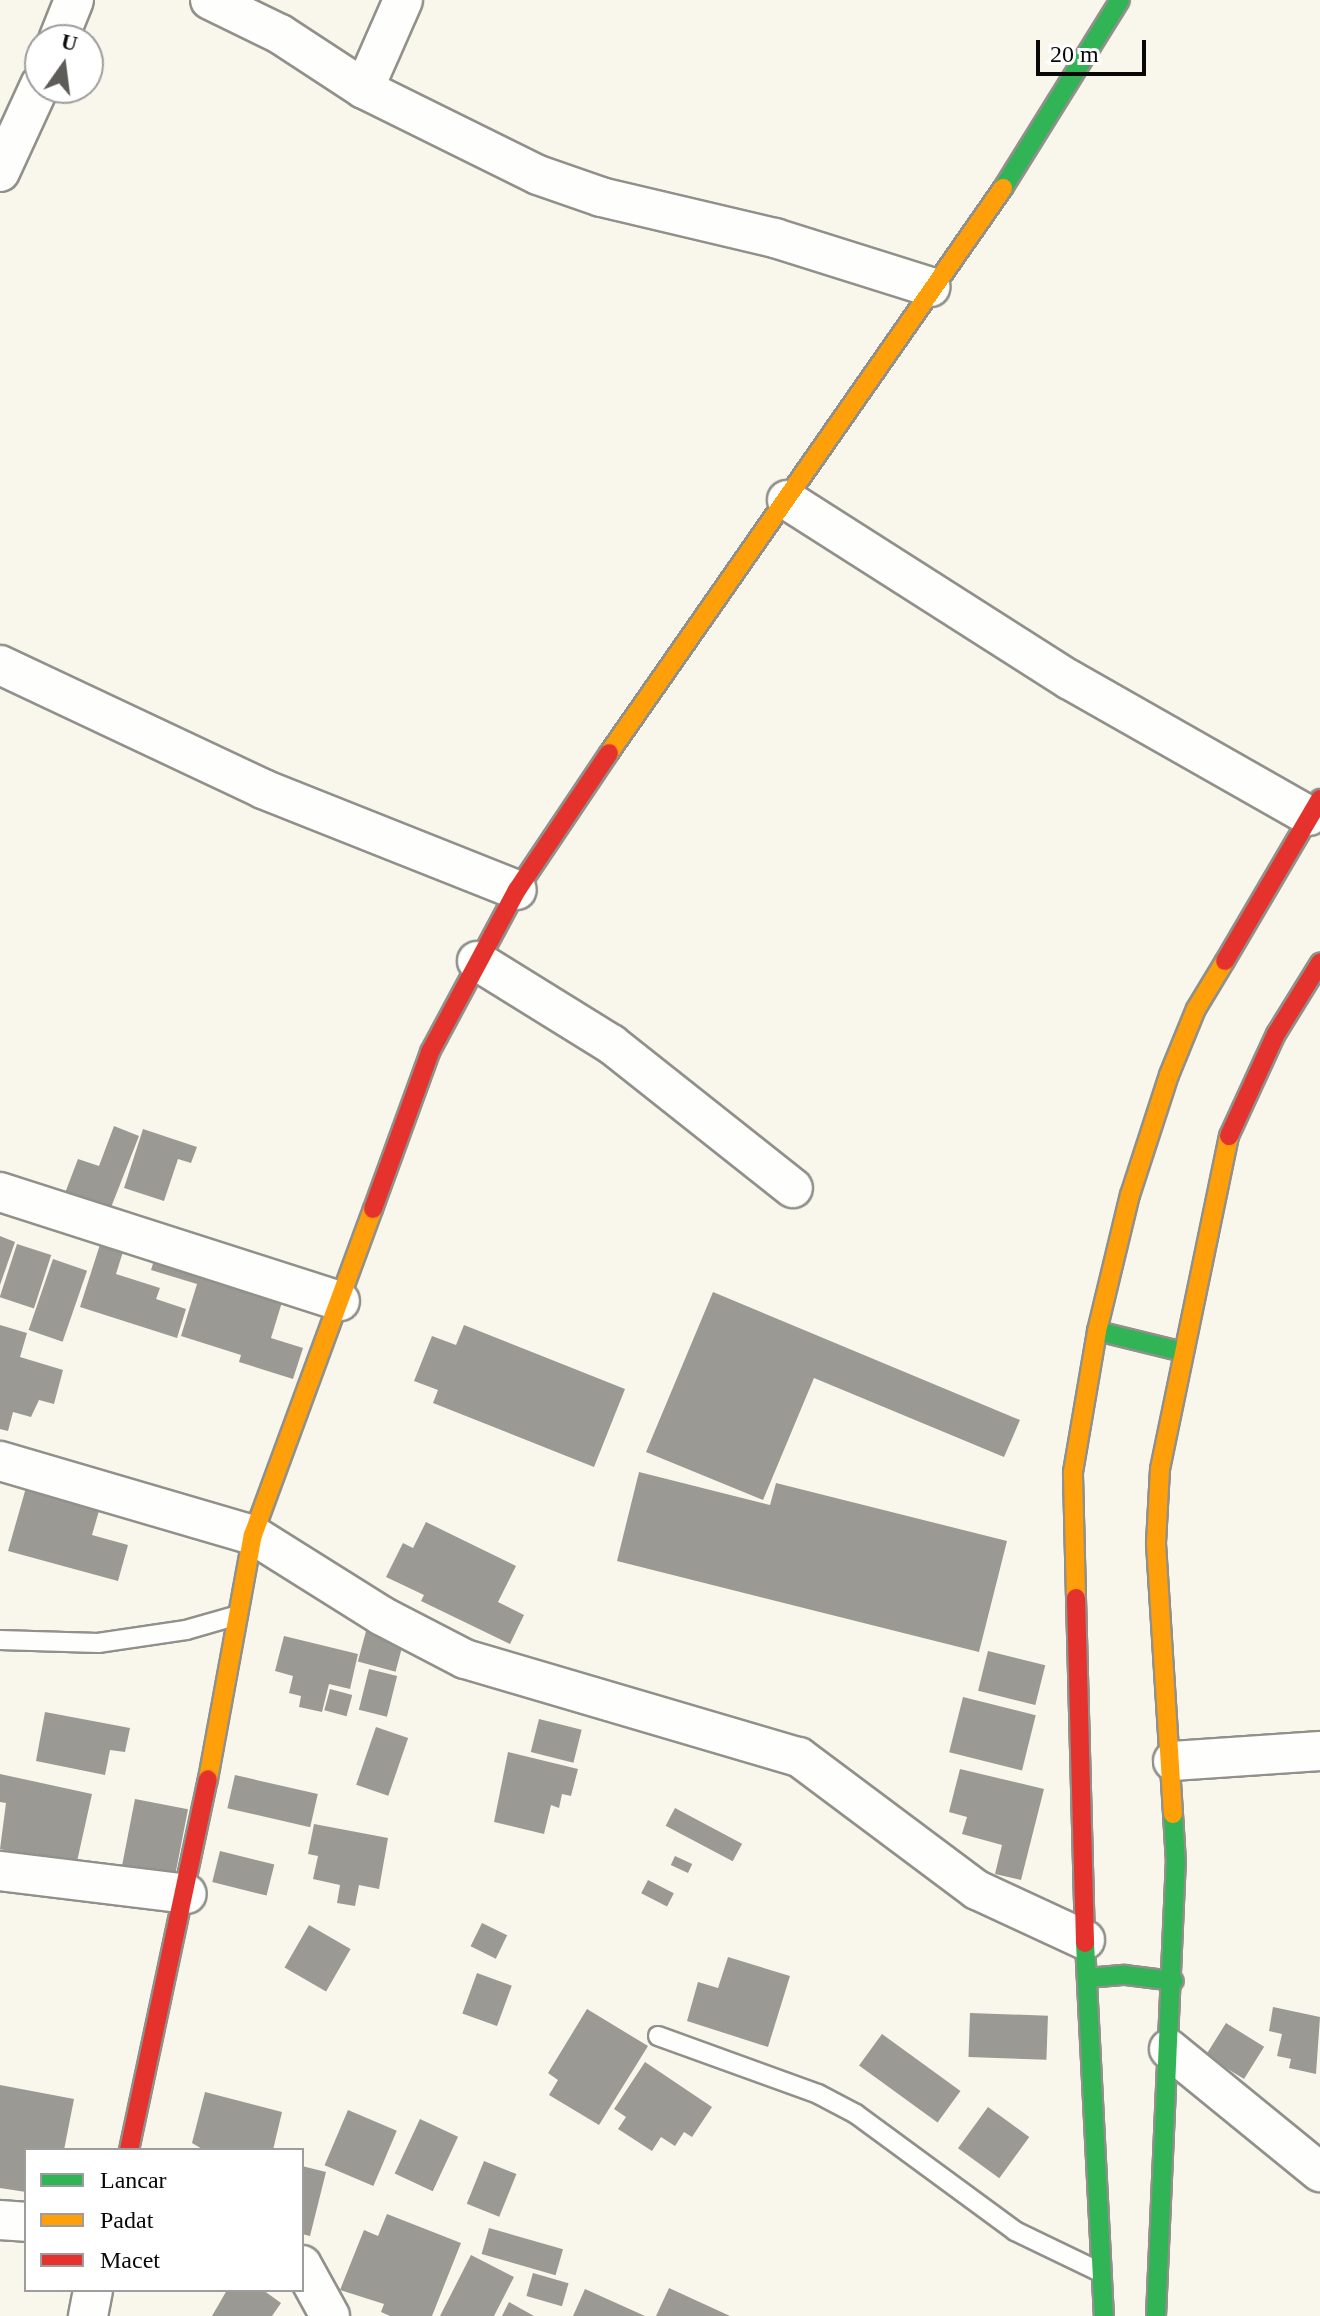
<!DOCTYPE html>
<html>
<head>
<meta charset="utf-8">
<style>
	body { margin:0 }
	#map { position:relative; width:1320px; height:2316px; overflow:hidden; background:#f9f7ec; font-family:Georgia,serif }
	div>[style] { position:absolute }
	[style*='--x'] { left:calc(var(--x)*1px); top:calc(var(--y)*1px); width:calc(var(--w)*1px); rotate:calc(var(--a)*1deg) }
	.building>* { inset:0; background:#9b9993; transform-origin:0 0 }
	.roads { filter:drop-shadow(2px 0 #91908b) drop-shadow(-2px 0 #91908b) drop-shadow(0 2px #91908b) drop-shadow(0 -2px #91908b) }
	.lane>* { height:18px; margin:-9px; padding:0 9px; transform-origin:9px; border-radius:9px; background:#fefefc }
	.street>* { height:38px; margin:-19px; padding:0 19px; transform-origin:19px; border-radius:19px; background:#fefefc }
	.fast>* { height:18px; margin:-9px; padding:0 9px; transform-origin:9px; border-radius:9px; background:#30b455 }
	.slow>* { height:18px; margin:-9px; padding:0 9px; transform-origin:9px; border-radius:9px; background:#ff9f0a }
	.jam>* { height:18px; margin:-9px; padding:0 9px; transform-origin:9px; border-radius:9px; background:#e5322d }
	span { translate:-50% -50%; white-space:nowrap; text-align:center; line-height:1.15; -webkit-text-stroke:8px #fff; paint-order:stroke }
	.legend { position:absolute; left:24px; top:2148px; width:280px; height:144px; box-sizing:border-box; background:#fff; border:2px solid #9d9d9d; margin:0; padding:10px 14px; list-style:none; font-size:24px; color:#090909 }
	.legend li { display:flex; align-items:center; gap:16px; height:40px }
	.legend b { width:40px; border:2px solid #9d9d9d }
	.north { position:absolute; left:24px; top:24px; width:80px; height:80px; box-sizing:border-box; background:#fff; border:2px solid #9d9d9d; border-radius:50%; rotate:14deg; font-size:22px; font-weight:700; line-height:32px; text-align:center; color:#090909 }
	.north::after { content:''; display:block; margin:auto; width:28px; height:36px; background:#5d5c58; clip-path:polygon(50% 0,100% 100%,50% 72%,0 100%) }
	.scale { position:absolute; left:1036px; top:40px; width:110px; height:36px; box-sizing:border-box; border:4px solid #090909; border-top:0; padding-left:10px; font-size:24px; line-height:28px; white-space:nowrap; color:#090909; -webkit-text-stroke:6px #fff; paint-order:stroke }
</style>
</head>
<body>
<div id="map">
	<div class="building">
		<i style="clip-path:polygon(114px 1126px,139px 1136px,110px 1210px,65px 1193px,78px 1159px,99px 1166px)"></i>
		<i style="clip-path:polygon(143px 1129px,197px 1147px,191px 1163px,178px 1159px,164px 1201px,124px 1188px)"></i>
		<i style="clip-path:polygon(104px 1232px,127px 1239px,116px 1274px,160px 1288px,156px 1299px,186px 1309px,177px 1338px,80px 1307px)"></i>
		<i style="clip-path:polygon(0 1236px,15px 1242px,0 1285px)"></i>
		<i style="left:17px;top:1244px;width:36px;height:56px;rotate:18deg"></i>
		<i style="clip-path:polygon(158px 1248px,286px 1289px,271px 1338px,303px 1348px,293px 1379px,239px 1362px,241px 1355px,181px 1336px,197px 1284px,151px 1270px)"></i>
		<i style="left:53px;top:1259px;width:36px;height:75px;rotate:19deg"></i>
		<i style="clip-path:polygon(713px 1292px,1020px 1420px,1004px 1457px,814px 1378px,763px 1500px,646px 1452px)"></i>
		<i style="clip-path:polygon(0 1325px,27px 1333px,20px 1357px,63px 1370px,54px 1404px,39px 1400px,31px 1417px,13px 1412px,8px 1431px,0 1429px)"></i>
		<i style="clip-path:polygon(464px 1325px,625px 1389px,594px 1467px,433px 1403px,438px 1390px,414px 1381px,432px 1336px,456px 1345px)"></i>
		<i style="clip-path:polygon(639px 1472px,770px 1505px,776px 1483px,1007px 1541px,979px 1652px,617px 1561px)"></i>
		<i style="clip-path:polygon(29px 1477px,103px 1497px,92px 1535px,128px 1545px,118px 1581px,8px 1551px)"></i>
		<i style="clip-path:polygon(426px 1522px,516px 1566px,498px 1602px,524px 1615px,510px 1644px,421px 1601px,424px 1595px,386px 1577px,403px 1543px,413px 1548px)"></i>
		<i style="left:369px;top:1620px;width:39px;height:43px;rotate:15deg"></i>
		<i style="clip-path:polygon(284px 1636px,358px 1654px,350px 1689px,329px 1684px,322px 1712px,299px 1707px,301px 1696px,289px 1693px,293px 1676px,275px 1671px)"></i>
		<i style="left:988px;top:1651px;width:59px;height:41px;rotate:14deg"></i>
		<i style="left:369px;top:1669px;width:29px;height:42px;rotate:14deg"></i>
		<i style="left:330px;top:1689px;width:23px;height:22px;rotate:15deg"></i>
		<i style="left:963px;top:1697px;width:75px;height:57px;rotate:14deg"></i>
		<i style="clip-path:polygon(45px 1712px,130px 1728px,125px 1752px,110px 1750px,105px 1775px,36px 1761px)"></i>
		<i style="left:539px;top:1719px;width:44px;height:34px;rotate:14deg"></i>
		<i style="left:376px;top:1727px;width:34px;height:61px;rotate:19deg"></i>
		<i style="clip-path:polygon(508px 1752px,578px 1769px,571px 1796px,562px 1794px,559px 1808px,551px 1805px,544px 1834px,494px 1822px)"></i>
		<i style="clip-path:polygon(960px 1769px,1044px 1789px,1021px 1880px,995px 1874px,1002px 1845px,962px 1834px,967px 1817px,949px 1812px)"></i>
		<i style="clip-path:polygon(0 1774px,92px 1794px,76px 1866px,0 1849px,6px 1803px,0 1802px)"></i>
		<i style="left:235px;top:1775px;width:85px;height:34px;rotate:13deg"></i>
		<i style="left:135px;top:1799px;width:54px;height:69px;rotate:11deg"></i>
		<i style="left:675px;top:1808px;width:76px;height:20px;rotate:28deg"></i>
		<i style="clip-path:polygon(314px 1824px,388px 1838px,379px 1889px,359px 1885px,355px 1906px,337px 1903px,340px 1885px,313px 1879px,318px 1856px,308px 1854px)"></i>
		<i style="left:220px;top:1851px;width:56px;height:32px;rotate:14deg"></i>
		<i style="left:675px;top:1856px;width:19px;height:10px;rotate:25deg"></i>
		<i style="left:648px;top:1880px;width:29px;height:15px;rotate:27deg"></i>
		<i style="left:482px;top:1923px;width:28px;height:26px;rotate:26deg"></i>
		<i style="left:309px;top:1925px;width:48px;height:49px;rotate:30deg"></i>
		<i style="clip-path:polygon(728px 1957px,790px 1976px,768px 2047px,687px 2021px,698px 1982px,718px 1988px)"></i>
		<i style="left:477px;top:1973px;width:37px;height:43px;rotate:20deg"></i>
		<i style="clip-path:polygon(1273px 2007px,1320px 2017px,1316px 2074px,1289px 2068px,1291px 2059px,1277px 2056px,1282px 2034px,1269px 2031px)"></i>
		<i style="clip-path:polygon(587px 2009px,648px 2046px,599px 2125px,549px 2095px,558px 2080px,548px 2073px)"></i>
		<i style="left:970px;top:2013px;width:78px;height:44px;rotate:2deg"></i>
		<i style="left:1226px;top:2023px;width:45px;height:38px;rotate:32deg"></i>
		<i style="left:882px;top:2034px;width:97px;height:39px;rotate:36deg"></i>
		<i style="clip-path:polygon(645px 2062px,712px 2107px,692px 2137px,684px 2132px,675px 2146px,661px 2137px,652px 2151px,618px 2129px,626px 2117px,614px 2109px)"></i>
		<i style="clip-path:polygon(0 2085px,74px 2099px,64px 2150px,26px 2150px,26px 2192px,0 2188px)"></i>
		<i style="clip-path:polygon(205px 2092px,282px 2112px,273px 2150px,204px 2150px,192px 2143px)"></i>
		<i style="left:988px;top:2107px;width:51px;height:51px;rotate:36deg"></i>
		<i style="left:348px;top:2110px;width:53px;height:60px;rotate:23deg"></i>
		<i style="left:420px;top:2119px;width:42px;height:60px;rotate:25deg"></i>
		<i style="left:484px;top:2161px;width:35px;height:46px;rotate:22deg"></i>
		<i style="clip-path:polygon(302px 2166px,326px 2172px,310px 2236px,302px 2234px)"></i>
		<i style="clip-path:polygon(387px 2214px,461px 2243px,432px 2316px,390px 2316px,381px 2312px,384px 2304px,340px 2290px,364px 2230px,378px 2236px)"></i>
		<i style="left:489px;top:2228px;width:77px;height:27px;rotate:16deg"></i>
		<i style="clip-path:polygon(471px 2255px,514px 2277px,494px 2316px,440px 2316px)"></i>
		<i style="left:533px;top:2273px;width:37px;height:24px;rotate:16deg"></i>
		<i style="clip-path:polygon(669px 2288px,730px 2316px,656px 2316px)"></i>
		<i style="clip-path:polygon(585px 2289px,645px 2316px,573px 2316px)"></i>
		<i style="clip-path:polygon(227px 2290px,263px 2290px,281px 2303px,272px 2316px,212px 2316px)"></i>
		<i style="clip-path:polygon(509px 2302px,534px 2316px,502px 2316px)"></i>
	</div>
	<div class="roads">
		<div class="lane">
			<i style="--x:0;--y:1640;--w:98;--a:1.8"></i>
			<i style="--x:98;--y:1643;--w:89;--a:-8.4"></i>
			<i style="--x:186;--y:1630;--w:54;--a:-16.1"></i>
			<i style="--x:658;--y:2036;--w:170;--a:19.9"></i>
			<i style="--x:818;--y:2094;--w:43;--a:27.8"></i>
			<i style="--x:856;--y:2114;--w:197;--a:36.3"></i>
			<i style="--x:1015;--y:2231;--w:92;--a:25.7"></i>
		</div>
		<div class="street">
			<i style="--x:210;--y:0;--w:78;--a:25.9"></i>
			<i style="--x:280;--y:34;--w:100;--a:33.2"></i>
			<i style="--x:364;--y:89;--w:194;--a:26.3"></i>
			<i style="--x:538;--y:175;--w:67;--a:19.2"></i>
			<i style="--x:601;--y:197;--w:179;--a:13.3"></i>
			<i style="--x:775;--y:238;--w:163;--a:17.5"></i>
			<i style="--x:58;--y:40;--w:43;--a:-68.2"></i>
			<i style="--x:364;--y:89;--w:97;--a:-66.3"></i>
			<i style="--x:0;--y:172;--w:96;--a:-65.3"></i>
			<i style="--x:787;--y:500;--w:335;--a:32.5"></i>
			<i style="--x:1070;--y:680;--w:275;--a:29.6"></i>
			<i style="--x:0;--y:665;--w:291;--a:25.2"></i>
			<i style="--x:263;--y:789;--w:273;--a:21.7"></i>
			<i style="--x:477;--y:961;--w:158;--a:31.8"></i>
			<i style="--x:611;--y:1044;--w:232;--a:38.4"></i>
			<i style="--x:0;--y:1192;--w:357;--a:17.8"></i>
			<i style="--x:0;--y:1461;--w:264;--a:16.3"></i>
			<i style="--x:253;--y:1535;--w:152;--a:32.1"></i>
			<i style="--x:382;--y:1616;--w:93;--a:27.4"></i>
			<i style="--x:465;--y:1659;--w:348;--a:16.4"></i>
			<i style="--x:799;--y:1757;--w:222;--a:36.8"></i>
			<i style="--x:977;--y:1890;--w:119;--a:24.8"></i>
			<i style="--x:1173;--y:1761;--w:147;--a:-3.9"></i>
			<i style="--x:0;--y:1871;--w:188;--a:7"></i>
			<i style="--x:1169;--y:2049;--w:195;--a:39.2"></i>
			<i style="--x:0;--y:2220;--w:26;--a:4"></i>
			<i style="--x:302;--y:2265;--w:58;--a:61.2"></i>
			<i style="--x:88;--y:2316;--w:26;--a:-79"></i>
		</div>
		<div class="fast">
			<i style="--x:1003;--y:188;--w:221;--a:-58.1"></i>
			<i style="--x:1097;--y:1331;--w:84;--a:13.7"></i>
			<i style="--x:1085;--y:1943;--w:373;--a:87.1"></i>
			<i style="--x:1087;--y:1978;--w:38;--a:-5"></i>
			<i style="--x:1125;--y:1975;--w:49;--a:7"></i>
			<i style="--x:1156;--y:2316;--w:453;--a:-87.5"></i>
			<i style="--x:1176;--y:1863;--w:49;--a:-93.5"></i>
		</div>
		<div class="slow">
			<i style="--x:609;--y:753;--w:689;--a:-55.11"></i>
			<i style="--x:1076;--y:1598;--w:126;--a:-91.4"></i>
			<i style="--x:1073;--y:1472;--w:143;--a:-80.3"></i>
			<i style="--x:1097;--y:1331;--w:140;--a:-76.4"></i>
			<i style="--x:1130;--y:1195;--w:126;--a:-72"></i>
			<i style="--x:1169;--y:1075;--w:71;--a:-67.8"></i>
			<i style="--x:1196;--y:1009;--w:56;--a:-58.9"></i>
			<i style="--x:208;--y:1779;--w:248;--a:-79.6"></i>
			<i style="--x:253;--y:1535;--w:347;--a:-69.8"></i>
			<i style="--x:1173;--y:1814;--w:272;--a:-93.6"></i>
			<i style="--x:1156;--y:1543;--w:74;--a:-86.9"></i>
			<i style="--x:1160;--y:1469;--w:340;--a:-78.3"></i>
		</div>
		<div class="jam">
			<i style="--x:1225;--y:961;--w:188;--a:-59.6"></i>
			<i style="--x:1229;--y:1136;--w:112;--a:-65.3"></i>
			<i style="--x:1276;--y:1034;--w:84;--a:-58.2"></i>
			<i style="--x:373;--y:1209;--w:167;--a:-70"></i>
			<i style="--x:430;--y:1052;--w:184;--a:-61.8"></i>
			<i style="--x:517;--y:890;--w:165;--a:-56.1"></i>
			<i style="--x:1076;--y:1598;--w:345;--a:88.5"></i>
			<i style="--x:129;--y:2150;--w:379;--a:-78"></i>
		</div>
	</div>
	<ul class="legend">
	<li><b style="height:10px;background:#30b455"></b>Lancar</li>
	<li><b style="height:10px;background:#ff9f0a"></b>Padat</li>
	<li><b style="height:10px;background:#e5322d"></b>Macet</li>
	</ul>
	<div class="north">U</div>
	<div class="scale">20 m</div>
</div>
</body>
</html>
